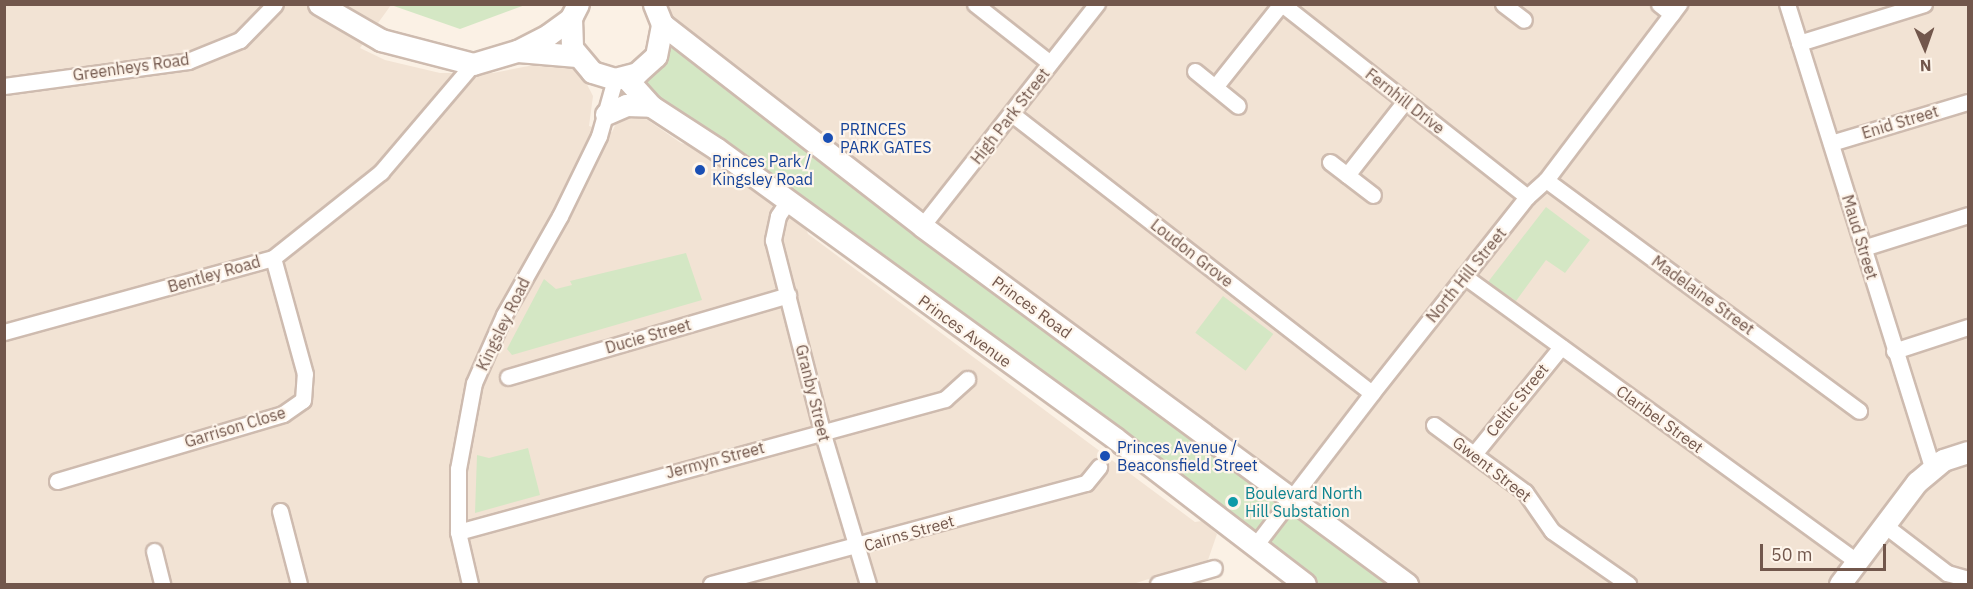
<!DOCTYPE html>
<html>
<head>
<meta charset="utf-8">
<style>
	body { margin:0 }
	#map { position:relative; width:1973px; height:589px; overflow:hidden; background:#fbf1e5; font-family:"IBM Plex Sans",sans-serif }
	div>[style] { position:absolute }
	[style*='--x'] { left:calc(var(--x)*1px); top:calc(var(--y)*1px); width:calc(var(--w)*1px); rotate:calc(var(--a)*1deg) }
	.residential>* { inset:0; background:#f2e3d4 }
	.green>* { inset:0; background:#d4e7c4; transform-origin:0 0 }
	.roads { filter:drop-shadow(2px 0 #cebbaf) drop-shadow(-2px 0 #cebbaf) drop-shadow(0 2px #cebbaf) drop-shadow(0 -2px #cebbaf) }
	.street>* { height:15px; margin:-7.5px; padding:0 7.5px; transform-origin:7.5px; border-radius:7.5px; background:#fff }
	.secondary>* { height:21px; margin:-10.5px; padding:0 10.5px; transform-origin:10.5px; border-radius:10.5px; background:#fff }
	.dots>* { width:16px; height:16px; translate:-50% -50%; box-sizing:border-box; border:3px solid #fef5eb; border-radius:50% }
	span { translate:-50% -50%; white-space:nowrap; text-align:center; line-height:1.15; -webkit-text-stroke:4.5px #fef5eb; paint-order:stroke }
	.street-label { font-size:16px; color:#72574c }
	.transit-label { font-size:16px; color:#164399 }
	.left { translate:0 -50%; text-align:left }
	.culture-label { font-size:16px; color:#0d838f }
	.frame { position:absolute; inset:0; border:6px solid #72574c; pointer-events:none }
	.north { position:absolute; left:1895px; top:18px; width:60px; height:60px; -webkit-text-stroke:4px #fef5eb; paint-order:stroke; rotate:178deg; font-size:16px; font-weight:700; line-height:24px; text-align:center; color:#72574c }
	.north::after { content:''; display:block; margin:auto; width:21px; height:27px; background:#72574c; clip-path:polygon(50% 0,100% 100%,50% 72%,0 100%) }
	.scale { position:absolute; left:1760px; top:544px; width:126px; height:27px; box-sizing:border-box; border:3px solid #72574c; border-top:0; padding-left:8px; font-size:18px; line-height:21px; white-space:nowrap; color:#72574c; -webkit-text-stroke:4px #fef5eb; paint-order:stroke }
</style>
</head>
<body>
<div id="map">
	<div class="residential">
		<i style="clip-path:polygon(4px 5px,391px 5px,360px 48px,385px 60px,440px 73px,493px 73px,549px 62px,579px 69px,593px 96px,589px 126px,612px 132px,621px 113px,633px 110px,681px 143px,706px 150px,805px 225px,808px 234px,1195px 522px,1202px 521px,1217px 534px,1208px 560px,1133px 584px,5px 584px)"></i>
		<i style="clip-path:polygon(656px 5px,1968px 5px,1968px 584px,1419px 584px,670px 27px)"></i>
	</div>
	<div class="green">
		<i style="clip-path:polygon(391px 5px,391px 4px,525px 5px,460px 29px)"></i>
		<i style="clip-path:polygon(662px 24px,1407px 584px,1305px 584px,661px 114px,637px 73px)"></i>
		<i style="clip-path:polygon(1546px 207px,1590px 240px,1565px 273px,1546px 260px,1516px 301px,1488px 282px)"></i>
		<i style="clip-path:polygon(686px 253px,702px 300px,512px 355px,507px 349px,544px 279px,556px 289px,572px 285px,570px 281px)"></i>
		<i style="left:1223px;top:296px;width:63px;height:46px;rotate:37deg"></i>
		<i style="clip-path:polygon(528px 448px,540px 495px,475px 513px,477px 455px,489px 458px)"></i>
	</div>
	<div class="roads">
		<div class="street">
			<i style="--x:975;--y:4;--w:95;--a:38.2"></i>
			<i style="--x:1282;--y:4;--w:312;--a:38.2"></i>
			<i style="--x:1503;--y:4;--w:26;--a:37"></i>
			<i style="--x:1659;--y:4;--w:16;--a:38"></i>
			<i style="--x:1787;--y:4;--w:487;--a:72.6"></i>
			<i style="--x:1799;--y:43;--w:131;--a:-17.3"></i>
			<i style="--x:1195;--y:71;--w:55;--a:39.1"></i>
			<i style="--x:4;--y:86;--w:186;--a:-7.7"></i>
			<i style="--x:188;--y:61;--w:56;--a:-22"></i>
			<i style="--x:240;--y:40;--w:50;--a:-45.8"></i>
			<i style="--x:1215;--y:87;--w:106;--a:-51.5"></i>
			<i style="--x:1012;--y:114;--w:455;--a:37.8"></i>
			<i style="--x:1831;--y:143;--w:143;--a:-16.7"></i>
			<i style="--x:1330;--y:162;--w:54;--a:37.5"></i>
			<i style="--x:1347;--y:175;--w:94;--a:-51.9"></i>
			<i style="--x:1546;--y:180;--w:389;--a:36.4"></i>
			<i style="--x:788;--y:201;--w:18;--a:124"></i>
			<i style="--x:778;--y:216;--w:25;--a:102"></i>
			<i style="--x:773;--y:240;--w:197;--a:75.6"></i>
			<i style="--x:822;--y:431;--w:160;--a:73.3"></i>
			<i style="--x:922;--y:226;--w:283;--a:-51.8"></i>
			<i style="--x:1863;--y:248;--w:110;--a:-17.4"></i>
			<i style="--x:1464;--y:276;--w:485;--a:36"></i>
			<i style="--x:4;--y:332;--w:279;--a:-15.4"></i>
			<i style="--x:273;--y:258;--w:138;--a:-38.5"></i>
			<i style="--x:381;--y:172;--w:142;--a:-49.6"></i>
			<i style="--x:1894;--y:351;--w:78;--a:-18"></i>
			<i style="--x:508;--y:377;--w:292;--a:-16.3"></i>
			<i style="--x:1434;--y:425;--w:113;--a:36.4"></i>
			<i style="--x:1525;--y:492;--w:47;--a:55.3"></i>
			<i style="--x:1552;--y:531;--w:93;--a:34.9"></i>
			<i style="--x:1474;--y:454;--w:138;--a:-50.9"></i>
			<i style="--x:57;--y:481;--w:236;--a:-16.5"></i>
			<i style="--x:283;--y:414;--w:24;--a:-35"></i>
			<i style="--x:303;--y:400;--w:26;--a:-86"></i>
			<i style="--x:305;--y:374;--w:120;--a:-105.4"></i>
			<i style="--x:280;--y:511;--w:75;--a:75.4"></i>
			<i style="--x:1883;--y:524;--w:81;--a:37.4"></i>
			<i style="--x:1947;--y:573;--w:22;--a:16"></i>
			<i style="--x:458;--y:532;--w:505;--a:-15.28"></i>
			<i style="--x:945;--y:399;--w:30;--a:-42"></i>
			<i style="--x:1254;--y:547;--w:194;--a:-52.5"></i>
			<i style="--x:1372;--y:393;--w:250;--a:-51.7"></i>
			<i style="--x:1527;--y:197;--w:25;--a:-42"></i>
			<i style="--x:1546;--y:180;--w:221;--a:-52.9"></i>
			<i style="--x:154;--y:551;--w:34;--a:76"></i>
			<i style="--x:470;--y:584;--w:53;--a:-103"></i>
			<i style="--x:458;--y:532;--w:63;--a:-90"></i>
			<i style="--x:458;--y:469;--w:87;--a:-79.5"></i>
			<i style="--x:474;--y:383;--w:74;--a:-66.2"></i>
			<i style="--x:504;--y:315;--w:114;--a:-60.5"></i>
			<i style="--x:560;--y:216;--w:89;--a:-64"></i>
			<i style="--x:599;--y:136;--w:59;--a:-74.3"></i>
			<i style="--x:711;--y:584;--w:388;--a:-15.1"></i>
			<i style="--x:1086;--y:483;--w:21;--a:-51"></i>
			<i style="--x:1158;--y:584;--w:58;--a:-15.9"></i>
		</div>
		<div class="secondary">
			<i style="--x:319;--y:4;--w:72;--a:30.1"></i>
			<i style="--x:381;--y:40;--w:95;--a:14.6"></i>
			<i style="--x:473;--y:64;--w:46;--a:-16.5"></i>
			<i style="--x:517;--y:51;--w:35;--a:-27"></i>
			<i style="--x:548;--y:35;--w:29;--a:-36"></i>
			<i style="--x:578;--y:4;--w:16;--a:117"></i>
			<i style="--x:571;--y:18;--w:30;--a:88"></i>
			<i style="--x:572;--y:48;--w:31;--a:50"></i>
			<i style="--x:592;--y:72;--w:24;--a:17"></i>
			<i style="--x:615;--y:79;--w:23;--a:-15"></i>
			<i style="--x:637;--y:73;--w:25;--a:-42"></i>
			<i style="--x:656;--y:56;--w:33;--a:-79"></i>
			<i style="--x:662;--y:24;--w:22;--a:-112"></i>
			<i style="--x:662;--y:24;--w:329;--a:37.8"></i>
			<i style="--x:922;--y:226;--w:603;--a:36.43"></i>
			<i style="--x:518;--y:51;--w:59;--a:4.8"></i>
			<i style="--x:625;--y:77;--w:39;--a:48"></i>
			<i style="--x:651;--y:106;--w:79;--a:33.1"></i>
			<i style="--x:717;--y:149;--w:493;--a:36"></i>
			<i style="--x:1116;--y:439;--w:238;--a:37.5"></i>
			<i style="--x:606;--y:114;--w:22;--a:-24"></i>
			<i style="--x:626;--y:105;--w:25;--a:2"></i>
			<i style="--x:1840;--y:584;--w:128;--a:-53"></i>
			<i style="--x:1917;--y:482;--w:34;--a:-40"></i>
			<i style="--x:1943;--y:460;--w:26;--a:-18"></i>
		</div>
	</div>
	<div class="dots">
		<i style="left:828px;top:138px;background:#1a4fb4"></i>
		<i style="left:700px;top:170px;background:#1a4fb4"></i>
		<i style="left:1105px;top:456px;background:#1a4fb4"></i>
		<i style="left:1233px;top:502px;background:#0f9aa8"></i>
	</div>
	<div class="street-label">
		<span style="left:131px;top:67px;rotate:-8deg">Greenheys Road</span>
		<span style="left:1405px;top:101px;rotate:38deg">Fernhill Drive</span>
		<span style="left:1010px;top:116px;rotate:-52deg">High Park Street</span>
		<span style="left:1900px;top:122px;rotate:-17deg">Enid Street</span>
		<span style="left:1860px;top:237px;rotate:73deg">Maud Street</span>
		<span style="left:1192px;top:253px;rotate:38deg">Loudon Grove</span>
		<span style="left:214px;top:274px;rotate:-16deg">Bentley Road</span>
		<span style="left:1466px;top:275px;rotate:-51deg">North Hill Street</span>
		<span style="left:1703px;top:295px;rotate:36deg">Madelaine Street</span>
		<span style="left:1032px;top:307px;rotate:36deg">Princes Road</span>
		<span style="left:503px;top:324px;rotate:-64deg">Kingsley Road</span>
		<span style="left:965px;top:331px;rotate:36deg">Princes Avenue</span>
		<span style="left:648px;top:336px;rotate:-16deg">Ducie Street</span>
		<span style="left:813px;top:393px;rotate:76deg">Granby Street</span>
		<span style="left:1517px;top:400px;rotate:-51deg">Celtic Street</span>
		<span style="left:1660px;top:419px;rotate:36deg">Claribel Street</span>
		<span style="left:235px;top:427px;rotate:-17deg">Garrison Close</span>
		<span style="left:715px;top:460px;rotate:-15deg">Jermyn Street</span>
		<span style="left:1492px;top:469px;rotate:38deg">Gwent Street</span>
		<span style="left:909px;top:533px;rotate:-16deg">Cairns Street</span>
	</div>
	<div class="transit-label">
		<span class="left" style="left:840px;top:138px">PRINCES<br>PARK GATES</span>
		<span class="left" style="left:712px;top:170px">Princes Park /<br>Kingsley Road</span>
		<span class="left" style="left:1117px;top:456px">Princes Avenue /<br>Beaconsfield Street</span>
	</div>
	<div class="culture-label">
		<span class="left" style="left:1245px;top:502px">Boulevard North<br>Hill Substation</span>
	</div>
	<div class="frame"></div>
	<div class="north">N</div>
	<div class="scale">50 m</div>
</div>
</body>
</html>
